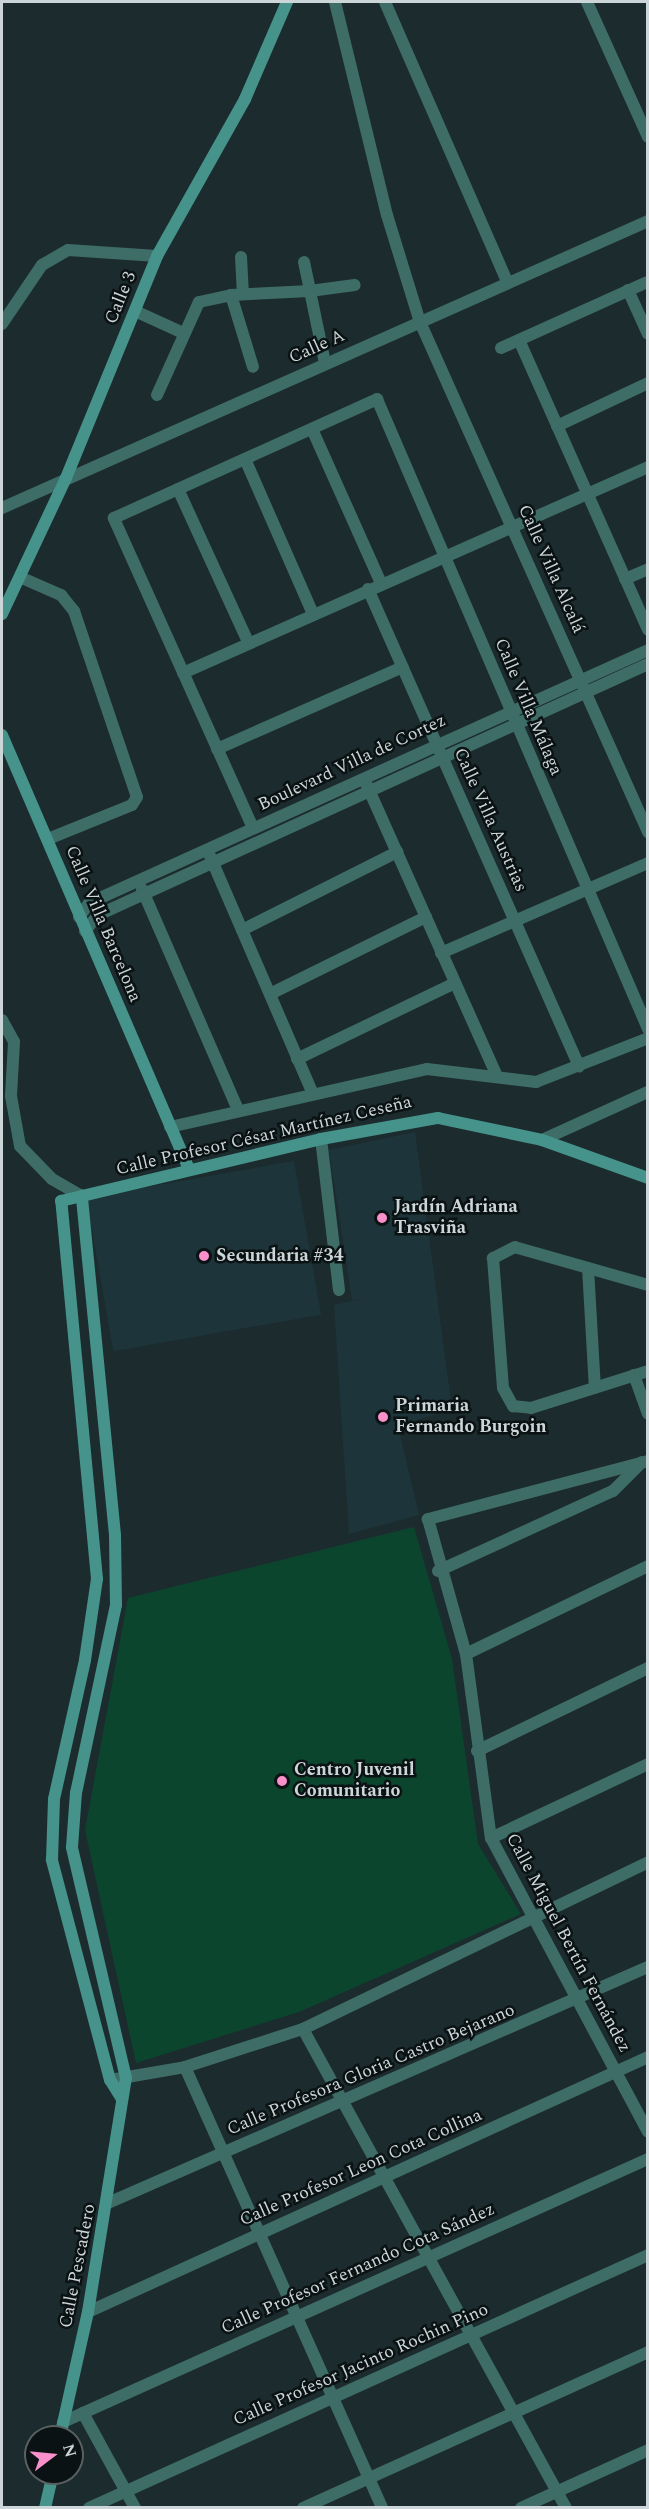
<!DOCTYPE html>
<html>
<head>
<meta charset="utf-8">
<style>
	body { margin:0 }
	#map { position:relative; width:649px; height:2509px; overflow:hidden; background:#1c2b2e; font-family:Spectral,serif }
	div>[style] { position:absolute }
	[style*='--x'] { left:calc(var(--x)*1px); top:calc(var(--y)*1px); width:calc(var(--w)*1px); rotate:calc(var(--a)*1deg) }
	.built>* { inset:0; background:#1d353a; transform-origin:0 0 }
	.green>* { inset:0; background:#0c452d }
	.street>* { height:12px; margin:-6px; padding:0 6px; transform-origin:6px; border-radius:6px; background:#3e6c67 }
	.secondary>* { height:12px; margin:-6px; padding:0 6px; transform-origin:6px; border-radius:6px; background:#45938b }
	.dots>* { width:16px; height:16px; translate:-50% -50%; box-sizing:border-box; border:3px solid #0b1213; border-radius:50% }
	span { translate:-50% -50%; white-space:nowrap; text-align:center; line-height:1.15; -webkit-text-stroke:5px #0b1213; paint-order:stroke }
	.street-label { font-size:18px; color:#ccd5d7 }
	.poi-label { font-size:18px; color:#ccd5d7; font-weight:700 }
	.left { translate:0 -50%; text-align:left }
	.frame { position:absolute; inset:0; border:3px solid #ccd5d7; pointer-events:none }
	.north { position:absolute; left:24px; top:2425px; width:60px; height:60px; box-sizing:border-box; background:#0b1213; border:2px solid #586061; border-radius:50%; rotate:74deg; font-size:16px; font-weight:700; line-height:24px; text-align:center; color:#ccd5d7 }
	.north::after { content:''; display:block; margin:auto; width:21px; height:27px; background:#f890cb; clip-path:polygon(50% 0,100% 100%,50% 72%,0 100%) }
</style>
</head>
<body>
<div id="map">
	<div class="built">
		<i style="clip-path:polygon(415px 1132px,452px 1409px,398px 1426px,419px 1515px,349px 1534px,334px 1305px,365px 1298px,352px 1300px,329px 1150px)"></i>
		<i style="left:294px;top:1161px;width:156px;height:211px;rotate:80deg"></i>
	</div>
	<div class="green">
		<i style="clip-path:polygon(414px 1527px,452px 1659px,478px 1844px,521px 1914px,299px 2012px,136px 2063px,85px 1830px,128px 1598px)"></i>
	</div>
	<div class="street">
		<i style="--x:335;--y:2;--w:219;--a:76.3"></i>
		<i style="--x:387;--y:215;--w:112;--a:72.9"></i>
		<i style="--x:420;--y:322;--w:559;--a:65.91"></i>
		<i style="--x:385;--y:2;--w:307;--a:66.4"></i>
		<i style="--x:587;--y:2;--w:148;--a:65.7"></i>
		<i style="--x:241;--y:257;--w:37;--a:87"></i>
		<i style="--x:304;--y:262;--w:30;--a:78"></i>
		<i style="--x:310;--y:291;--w:45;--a:-7.6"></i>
		<i style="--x:628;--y:290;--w:48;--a:65.6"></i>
		<i style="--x:231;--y:295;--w:75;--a:73"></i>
		<i style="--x:135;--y:311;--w:53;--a:24.6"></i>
		<i style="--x:2;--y:324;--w:71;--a:-55.9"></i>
		<i style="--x:42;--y:265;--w:30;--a:-30"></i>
		<i style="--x:68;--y:250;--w:89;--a:3.9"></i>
		<i style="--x:519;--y:340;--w:317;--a:66"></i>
		<i style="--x:501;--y:348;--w:160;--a:-24.3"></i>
		<i style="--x:157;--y:395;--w:102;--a:-65.7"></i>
		<i style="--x:199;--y:302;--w:33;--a:-12"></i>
		<i style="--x:231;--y:295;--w:79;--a:-2.9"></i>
		<i style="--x:310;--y:291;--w:74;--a:78.2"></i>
		<i style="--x:557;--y:426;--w:101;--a:-25.3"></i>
		<i style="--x:312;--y:429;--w:169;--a:65.9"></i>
		<i style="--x:245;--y:459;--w:169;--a:66.3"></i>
		<i style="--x:178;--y:489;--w:170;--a:65.4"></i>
		<i style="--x:2;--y:508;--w:707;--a:-23.95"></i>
		<i style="--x:22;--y:578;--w:43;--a:23.6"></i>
		<i style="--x:61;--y:595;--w:21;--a:51"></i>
		<i style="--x:74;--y:611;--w:196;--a:71.3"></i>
		<i style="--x:137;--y:797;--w:9;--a:122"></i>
		<i style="--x:132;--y:805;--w:91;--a:158"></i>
		<i style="--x:625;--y:579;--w:25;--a:-23"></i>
		<i style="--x:368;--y:589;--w:522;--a:66.14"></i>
		<i style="--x:183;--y:673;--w:509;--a:-23.89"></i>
		<i style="--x:217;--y:749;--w:203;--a:-23.8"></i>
		<i style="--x:365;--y:781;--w:323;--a:65.9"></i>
		<i style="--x:253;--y:828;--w:340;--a:-114.2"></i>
		<i style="--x:114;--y:518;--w:289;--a:-24.3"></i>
		<i style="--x:377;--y:399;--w:686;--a:66.72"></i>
		<i style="--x:210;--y:856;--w:257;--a:66.6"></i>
		<i style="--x:142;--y:889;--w:241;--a:66.5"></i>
		<i style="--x:79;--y:917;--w:17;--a:-54"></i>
		<i style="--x:89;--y:903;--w:614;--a:-24.35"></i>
		<i style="--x:242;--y:930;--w:174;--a:-26.7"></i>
		<i style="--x:85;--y:931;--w:21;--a:-51"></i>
		<i style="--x:98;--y:915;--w:605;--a:-24.53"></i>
		<i style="--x:441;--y:953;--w:226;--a:-23.5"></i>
		<i style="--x:270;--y:994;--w:174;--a:-26.3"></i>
		<i style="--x:2;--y:1020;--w:25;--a:61"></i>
		<i style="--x:14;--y:1042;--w:54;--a:93.2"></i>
		<i style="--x:11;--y:1096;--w:51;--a:79.8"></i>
		<i style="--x:20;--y:1146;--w:46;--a:45.9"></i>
		<i style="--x:52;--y:1179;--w:34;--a:30"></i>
		<i style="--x:297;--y:1059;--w:175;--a:-25.7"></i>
		<i style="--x:170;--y:1127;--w:263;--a:-12.7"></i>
		<i style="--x:427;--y:1069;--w:110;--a:6.8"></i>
		<i style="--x:536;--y:1082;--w:120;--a:-21.4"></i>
		<i style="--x:321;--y:1139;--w:152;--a:83.2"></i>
		<i style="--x:542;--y:1140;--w:116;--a:-24.4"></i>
		<i style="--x:588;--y:1268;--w:120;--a:86.7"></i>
		<i style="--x:648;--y:1285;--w:138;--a:-164.1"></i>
		<i style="--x:515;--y:1247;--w:25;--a:153"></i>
		<i style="--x:493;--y:1258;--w:130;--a:85.6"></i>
		<i style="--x:503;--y:1388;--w:21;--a:61"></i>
		<i style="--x:513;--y:1406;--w:18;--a:6"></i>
		<i style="--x:531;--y:1408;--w:123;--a:-17.5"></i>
		<i style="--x:634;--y:1375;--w:41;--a:70.3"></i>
		<i style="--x:648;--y:1461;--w:228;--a:165.2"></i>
		<i style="--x:428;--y:1519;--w:140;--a:74.3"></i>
		<i style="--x:466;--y:1654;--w:186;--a:82.3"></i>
		<i style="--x:491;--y:1838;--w:333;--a:61.9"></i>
		<i style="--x:438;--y:1571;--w:192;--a:-24.6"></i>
		<i style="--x:613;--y:1491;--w:41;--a:-45"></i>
		<i style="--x:466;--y:1654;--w:202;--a:-25.8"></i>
		<i style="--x:477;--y:1751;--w:190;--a:-25.9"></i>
		<i style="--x:491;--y:1838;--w:174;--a:-25.2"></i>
		<i style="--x:303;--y:2029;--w:546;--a:61.23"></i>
		<i style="--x:185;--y:2067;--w:483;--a:65.9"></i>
		<i style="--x:110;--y:2080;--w:76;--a:-9.8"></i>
		<i style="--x:185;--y:2067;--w:124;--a:-17.9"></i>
		<i style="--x:303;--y:2029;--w:383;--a:-25.8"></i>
		<i style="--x:108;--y:2203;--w:589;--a:-23.61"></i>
		<i style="--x:88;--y:2312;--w:615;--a:-24.48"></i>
		<i style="--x:83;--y:2413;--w:619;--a:-24.21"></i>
		<i style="--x:63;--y:2422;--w:22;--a:-24"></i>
		<i style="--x:83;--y:2413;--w:108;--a:61.3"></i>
		<i style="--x:89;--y:2508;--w:614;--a:-24.35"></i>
		<i style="--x:303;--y:2508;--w:379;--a:-24.3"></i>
		<i style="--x:521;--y:2508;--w:140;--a:-24.5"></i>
	</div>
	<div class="secondary">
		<i style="--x:2;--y:614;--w:150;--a:-64.8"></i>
		<i style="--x:66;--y:478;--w:240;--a:-67.7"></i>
		<i style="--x:157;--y:256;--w:180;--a:-60.7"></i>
		<i style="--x:245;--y:99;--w:106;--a:-66.6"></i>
		<i style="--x:2;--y:735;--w:473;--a:66.7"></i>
		<i style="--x:122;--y:2099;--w:22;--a:-122"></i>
		<i style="--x:110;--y:2080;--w:228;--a:-104.8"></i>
		<i style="--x:52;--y:1860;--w:61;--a:-88.1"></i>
		<i style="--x:54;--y:1799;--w:142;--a:-77.4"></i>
		<i style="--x:85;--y:1660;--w:82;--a:-81.6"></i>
		<i style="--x:97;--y:1579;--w:380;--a:-95.4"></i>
		<i style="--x:61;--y:1201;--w:267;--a:-13.4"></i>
		<i style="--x:321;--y:1139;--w:119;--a:-10.2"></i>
		<i style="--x:438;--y:1118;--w:106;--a:11.9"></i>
		<i style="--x:542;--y:1140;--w:113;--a:19.7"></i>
		<i style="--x:60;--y:2437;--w:128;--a:-77.4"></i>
		<i style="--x:88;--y:2312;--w:237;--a:-80.8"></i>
		<i style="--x:126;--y:2078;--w:237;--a:-103.2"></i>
		<i style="--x:72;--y:1847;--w:54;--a:-85.8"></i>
		<i style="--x:76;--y:1793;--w:192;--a:-78"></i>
		<i style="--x:116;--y:1605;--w:70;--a:-90.8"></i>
		<i style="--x:115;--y:1535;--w:341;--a:-95.6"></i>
		<i style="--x:45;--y:2508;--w:36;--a:-77"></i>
	</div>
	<div class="dots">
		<i style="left:382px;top:1218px;background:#f890cb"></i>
		<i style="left:204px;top:1256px;background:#f890cb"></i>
		<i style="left:383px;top:1417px;background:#f890cb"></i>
		<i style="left:282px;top:1781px;background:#f890cb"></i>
	</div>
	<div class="street-label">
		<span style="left:121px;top:298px;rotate:-68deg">Calle 3</span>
		<span style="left:317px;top:347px;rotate:-24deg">Calle A</span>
		<span style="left:551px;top:569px;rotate:66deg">Calle Villa Alcalá</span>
		<span style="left:528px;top:707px;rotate:67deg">Calle Villa Málaga</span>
		<span style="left:352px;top:763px;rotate:-25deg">Boulevard Villa de Cortez</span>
		<span style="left:490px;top:820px;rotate:66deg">Calle Villa Austrias</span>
		<span style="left:103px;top:924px;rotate:67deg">Calle Villa Barcelona</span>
		<span style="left:264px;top:1136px;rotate:-13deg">Calle Profesor César Martínez Ceseña</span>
		<span style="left:568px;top:1943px;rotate:62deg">Calle Miguel Bertín Fernández</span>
		<span style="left:371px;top:2070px;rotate:-23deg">Calle Profesora Gloria Castro Bejarano</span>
		<span style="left:361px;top:2168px;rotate:-24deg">Calle Profesor Leon Cota Collina</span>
		<span style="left:78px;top:2266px;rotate:-79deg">Calle Pescadero</span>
		<span style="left:358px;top:2269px;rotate:-24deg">Calle Profesor Fernando Cota Sández</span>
		<span style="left:361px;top:2365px;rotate:-24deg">Calle Profesor Jacinto Rochin Pino</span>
	</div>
	<div class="poi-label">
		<span class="left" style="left:394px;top:1218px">Jardín Adriana<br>Trasviña</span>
		<span class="left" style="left:216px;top:1256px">Secundaria #34</span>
		<span class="left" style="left:395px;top:1417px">Primaria<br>Fernando Burgoin</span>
		<span class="left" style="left:294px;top:1781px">Centro Juvenil<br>Comunitario</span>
	</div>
	<div class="frame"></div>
	<div class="north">N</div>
</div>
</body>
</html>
